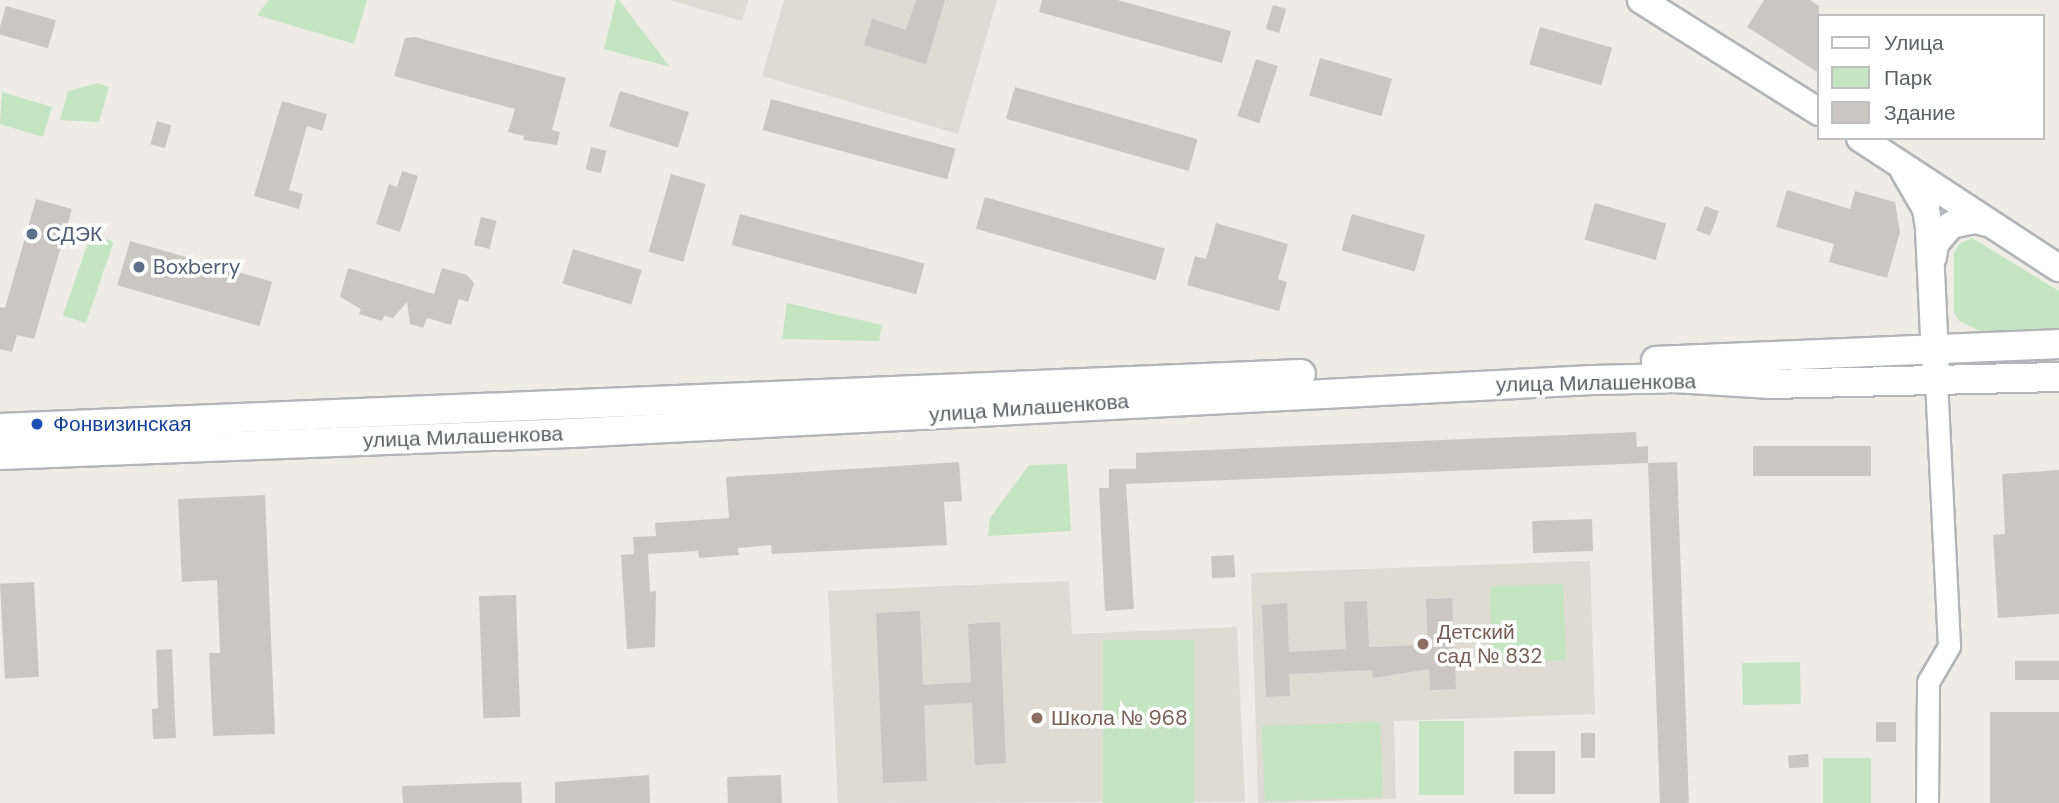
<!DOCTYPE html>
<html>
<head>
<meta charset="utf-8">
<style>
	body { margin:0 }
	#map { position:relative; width:2059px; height:803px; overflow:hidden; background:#eeece5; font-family:"DM Sans",sans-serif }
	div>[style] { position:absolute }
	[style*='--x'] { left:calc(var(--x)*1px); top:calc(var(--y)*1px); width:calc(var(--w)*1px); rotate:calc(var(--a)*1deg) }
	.education>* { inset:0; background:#dedbd3 }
	.green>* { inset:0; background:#c4e5c2; transform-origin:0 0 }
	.building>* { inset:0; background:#cac7c2; transform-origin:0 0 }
	.roads { filter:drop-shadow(2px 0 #b2b5b9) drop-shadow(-2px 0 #b2b5b9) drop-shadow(0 2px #b2b5b9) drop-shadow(0 -2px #b2b5b9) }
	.minor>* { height:21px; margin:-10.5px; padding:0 10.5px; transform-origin:10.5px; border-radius:10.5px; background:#fff }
	.tertiary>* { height:26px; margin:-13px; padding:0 13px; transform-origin:13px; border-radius:13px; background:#fff }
	.secondary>* { height:28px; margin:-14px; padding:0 14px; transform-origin:14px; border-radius:14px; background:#fff }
	.dots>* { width:19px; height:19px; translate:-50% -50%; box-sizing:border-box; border:4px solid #fff; border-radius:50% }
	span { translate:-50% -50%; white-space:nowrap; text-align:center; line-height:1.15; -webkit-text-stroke:7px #fff; paint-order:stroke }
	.service-label { font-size:21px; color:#4e5e75 }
	.left { translate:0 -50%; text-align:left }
	.street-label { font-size:21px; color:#5d6065 }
	.transit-label { font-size:21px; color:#164399 }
	.education-label { font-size:21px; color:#785e54 }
	.legend { position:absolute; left:1817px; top:14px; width:228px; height:126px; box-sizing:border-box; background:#fff; border:2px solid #bebfc1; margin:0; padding:9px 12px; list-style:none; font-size:21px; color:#5d6065 }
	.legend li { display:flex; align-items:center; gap:14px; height:35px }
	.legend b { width:35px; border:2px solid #bebfc1 }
</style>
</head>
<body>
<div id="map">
	<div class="education">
		<i style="clip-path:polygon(669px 0,748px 0,742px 21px)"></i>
		<i style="clip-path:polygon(784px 0,997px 0,958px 134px,762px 76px)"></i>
		<i style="clip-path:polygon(1590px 561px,1595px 714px,1394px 721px,1396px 799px,1258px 803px,1251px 573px)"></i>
		<i style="clip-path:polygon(1069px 581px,1072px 634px,1237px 627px,1245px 802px,838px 803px,828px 591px)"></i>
	</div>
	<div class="green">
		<i style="clip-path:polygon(269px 0,367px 0,354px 44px,257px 15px)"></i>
		<i style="clip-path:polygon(616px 0,619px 0,670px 67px,604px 49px)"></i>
		<i style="clip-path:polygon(98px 83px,109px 87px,99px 122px,60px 120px,68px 91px)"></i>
		<i style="clip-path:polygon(2px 92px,52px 107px,43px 137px,0 124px)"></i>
		<i style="left:91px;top:234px;width:24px;height:86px;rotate:19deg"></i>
		<i style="clip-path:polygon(1972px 238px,2059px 291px,2059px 330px,1984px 333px,1959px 321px,1954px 312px,1954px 253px,1959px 244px)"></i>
		<i style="clip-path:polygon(787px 303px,882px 325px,879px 341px,782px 339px)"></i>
		<i style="clip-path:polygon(1067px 464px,1071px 531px,988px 536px,990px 518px,1029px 465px)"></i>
		<i style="left:1563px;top:584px;width:76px;height:73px;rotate:88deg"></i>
		<i style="left:1103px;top:640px;width:91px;height:163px"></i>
		<i style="left:1800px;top:662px;width:42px;height:58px;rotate:89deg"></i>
		<i style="left:1419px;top:721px;width:45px;height:74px"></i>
		<i style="left:1380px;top:722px;width:75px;height:118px;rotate:88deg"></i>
		<i style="left:1871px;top:758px;width:45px;height:48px;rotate:90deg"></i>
	</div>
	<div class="building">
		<i style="clip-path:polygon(916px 0,945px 0,926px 64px,864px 45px,872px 19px,906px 30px)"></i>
		<i style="clip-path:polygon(1042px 0,1117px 0,1231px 31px,1222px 63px,1039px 12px)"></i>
		<i style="clip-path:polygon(1764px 0,1810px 0,1819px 6px,1819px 73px,1747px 27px)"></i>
		<i style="left:1273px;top:5px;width:14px;height:25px;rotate:17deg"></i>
		<i style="left:6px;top:6px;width:52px;height:29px;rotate:16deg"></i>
		<i style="left:1540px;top:27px;width:75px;height:39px;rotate:16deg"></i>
		<i style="clip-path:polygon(415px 37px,566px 78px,552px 130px,560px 132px,557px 145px,523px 140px,524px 136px,508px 132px,515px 109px,394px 76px,405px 38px)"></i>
		<i style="left:1320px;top:58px;width:75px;height:39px;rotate:16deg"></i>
		<i style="left:1256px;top:59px;width:23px;height:60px;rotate:18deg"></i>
		<i style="left:1015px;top:87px;width:190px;height:33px;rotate:16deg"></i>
		<i style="left:620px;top:91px;width:72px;height:37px;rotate:17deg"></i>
		<i style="left:771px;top:99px;width:191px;height:32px;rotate:15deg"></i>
		<i style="clip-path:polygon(282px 101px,327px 114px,322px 131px,307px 126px,289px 190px,303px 194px,299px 209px,254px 196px)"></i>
		<i style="left:157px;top:121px;width:15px;height:24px;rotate:16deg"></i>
		<i style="left:591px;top:147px;width:16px;height:23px;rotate:14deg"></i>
		<i style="clip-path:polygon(402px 171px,418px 176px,400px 232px,376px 224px,389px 184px,397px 187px)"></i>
		<i style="left:671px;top:174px;width:36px;height:81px;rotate:16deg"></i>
		<i style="clip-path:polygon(1787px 190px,1850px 209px,1855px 191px,1895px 202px,1900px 232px,1887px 278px,1829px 262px,1834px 244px,1776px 227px)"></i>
		<i style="left:985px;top:197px;width:187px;height:33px;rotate:16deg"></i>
		<i style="clip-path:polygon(36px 199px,72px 209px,34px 339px,17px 335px,12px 352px,0 349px,0 307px,5px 308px)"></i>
		<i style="left:1595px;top:203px;width:74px;height:38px;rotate:16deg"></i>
		<i style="left:1705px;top:206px;width:15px;height:26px;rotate:20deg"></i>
		<i style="left:740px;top:214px;width:191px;height:32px;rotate:15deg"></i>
		<i style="left:1352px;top:214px;width:76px;height:38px;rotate:16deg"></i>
		<i style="left:481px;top:217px;width:16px;height:29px;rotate:14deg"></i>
		<i style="clip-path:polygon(1216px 223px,1288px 244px,1278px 279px,1287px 282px,1279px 311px,1187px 285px,1195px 256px,1206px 259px)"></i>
		<i style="left:130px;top:241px;width:148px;height:46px;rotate:16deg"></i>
		<i style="left:573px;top:249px;width:72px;height:36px;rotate:17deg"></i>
		<i style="clip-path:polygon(348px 268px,434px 294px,442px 268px,467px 275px,474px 283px,468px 302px,459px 299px,451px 325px,427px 318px,423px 328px,410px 324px,407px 302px,393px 318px,384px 316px,382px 321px,359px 314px,361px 309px,340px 297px)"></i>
		<i style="clip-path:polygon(1636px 432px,1637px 447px,1648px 446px,1648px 463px,1126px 484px,1134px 609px,1105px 611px,1099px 488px,1109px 488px,1109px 469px,1136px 469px,1136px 453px)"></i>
		<i style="left:1753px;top:446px;width:118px;height:30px"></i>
		<i style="clip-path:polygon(959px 462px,962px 501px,944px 502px,947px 545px,772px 554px,771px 545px,738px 548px,739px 555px,699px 558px,698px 551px,648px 554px,650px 592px,656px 591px,655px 647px,627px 649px,621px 555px,634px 554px,633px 537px,656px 536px,655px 523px,729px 518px,726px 477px)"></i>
		<i style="left:1677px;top:462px;width:341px;height:29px;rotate:88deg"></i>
		<i style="clip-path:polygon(2059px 470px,2059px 614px,1998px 618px,1993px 535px,2005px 534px,2002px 474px)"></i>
		<i style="clip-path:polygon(265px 495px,275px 734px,213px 736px,209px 653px,220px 653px,217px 580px,182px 582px,178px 499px)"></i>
		<i style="left:1592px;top:519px;width:32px;height:60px;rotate:88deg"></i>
		<i style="left:1234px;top:555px;width:22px;height:23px;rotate:87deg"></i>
		<i style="left:34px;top:582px;width:95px;height:34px;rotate:87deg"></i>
		<i style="left:516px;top:595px;width:122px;height:37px;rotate:88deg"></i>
		<i style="clip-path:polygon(1452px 598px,1456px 689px,1430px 690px,1429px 669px,1373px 678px,1372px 670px,1289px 674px,1290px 696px,1266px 697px,1262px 605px,1287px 603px,1289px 652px,1346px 649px,1344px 602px,1367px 601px,1369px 647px,1428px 645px,1426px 599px)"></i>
		<i style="clip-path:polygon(920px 611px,923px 685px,971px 682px,968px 624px,1000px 622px,1006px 763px,975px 765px,972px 703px,924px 705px,927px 781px,883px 783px,876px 613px)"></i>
		<i style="clip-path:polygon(172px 649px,176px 738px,153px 739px,152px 709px,158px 708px,156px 650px)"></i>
		<i style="left:2059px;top:661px;width:19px;height:44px;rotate:90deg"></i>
		<i style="left:2059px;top:712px;width:91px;height:69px;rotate:90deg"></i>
		<i style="left:1876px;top:722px;width:20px;height:20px"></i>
		<i style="left:1595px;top:733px;width:25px;height:14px;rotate:90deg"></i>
		<i style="left:1555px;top:751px;width:43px;height:41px;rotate:90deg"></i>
		<i style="left:1808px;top:754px;width:13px;height:20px;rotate:86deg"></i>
		<i style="clip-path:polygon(649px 775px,650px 803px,555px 803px,555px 782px)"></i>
		<i style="left:781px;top:775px;width:28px;height:54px;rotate:88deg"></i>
		<i style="clip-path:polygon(521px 782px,522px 803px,403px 803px,402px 786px)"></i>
	</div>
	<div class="roads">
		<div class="minor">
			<i style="--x:1927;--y:803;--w:121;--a:-89.5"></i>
			<i style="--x:1928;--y:682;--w:42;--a:-59.7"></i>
			<i style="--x:1949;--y:646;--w:267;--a:-92.8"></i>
		</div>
		<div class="tertiary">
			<i style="--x:1641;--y:0;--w:210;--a:32.2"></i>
			<i style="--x:1860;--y:138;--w:238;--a:33.2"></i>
			<i style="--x:1904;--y:171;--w:44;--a:59.9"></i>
			<i style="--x:1926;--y:209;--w:20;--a:81"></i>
			<i style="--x:1929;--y:229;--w:150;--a:87.3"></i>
			<i style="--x:1933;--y:257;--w:13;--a:-81"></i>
			<i style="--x:1935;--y:244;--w:25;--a:-50"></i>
			<i style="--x:1951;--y:225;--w:25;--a:-12"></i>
			<i style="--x:1975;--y:220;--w:12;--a:14"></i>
		</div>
		<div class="secondary">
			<i style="--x:1656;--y:361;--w:403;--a:-2.4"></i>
			<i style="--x:0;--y:428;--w:1302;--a:-2.38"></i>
			<i style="--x:0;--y:455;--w:571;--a:-2.21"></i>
			<i style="--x:571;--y:433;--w:1023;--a:-2.97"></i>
			<i style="--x:1593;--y:380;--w:82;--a:-1.4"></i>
			<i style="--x:1675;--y:378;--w:96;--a:3.6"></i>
			<i style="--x:1771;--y:384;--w:288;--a:-1.4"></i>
		</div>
	</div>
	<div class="dots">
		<i style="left:32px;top:234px;background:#5c6f8a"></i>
		<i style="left:139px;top:267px;background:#5c6f8a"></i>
		<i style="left:37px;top:424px;background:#1a4fb4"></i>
		<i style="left:1423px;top:644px;background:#8d6e63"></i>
		<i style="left:1037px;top:718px;background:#8d6e63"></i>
	</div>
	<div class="service-label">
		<span class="left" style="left:46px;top:234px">СДЭК</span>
		<span class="left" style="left:153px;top:267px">Boxberry</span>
	</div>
	<div class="street-label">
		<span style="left:1596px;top:383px;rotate:-1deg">улица Милашенкова</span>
		<span style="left:1029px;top:408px;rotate:-4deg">улица Милашенкова</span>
		<span style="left:463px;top:437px;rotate:-2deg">улица Милашенкова</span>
	</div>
	<div class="transit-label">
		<span class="left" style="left:53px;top:424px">Фонвизинская</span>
	</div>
	<div class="education-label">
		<span class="left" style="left:1437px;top:644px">Детский<br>сад № 832</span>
		<span class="left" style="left:1051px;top:718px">Школа № 968</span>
	</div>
	<ul class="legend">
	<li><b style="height:9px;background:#fff"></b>Улица</li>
	<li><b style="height:19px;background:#c4e5c2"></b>Парк</li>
	<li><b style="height:19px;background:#cac7c2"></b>Здание</li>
	</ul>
</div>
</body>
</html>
